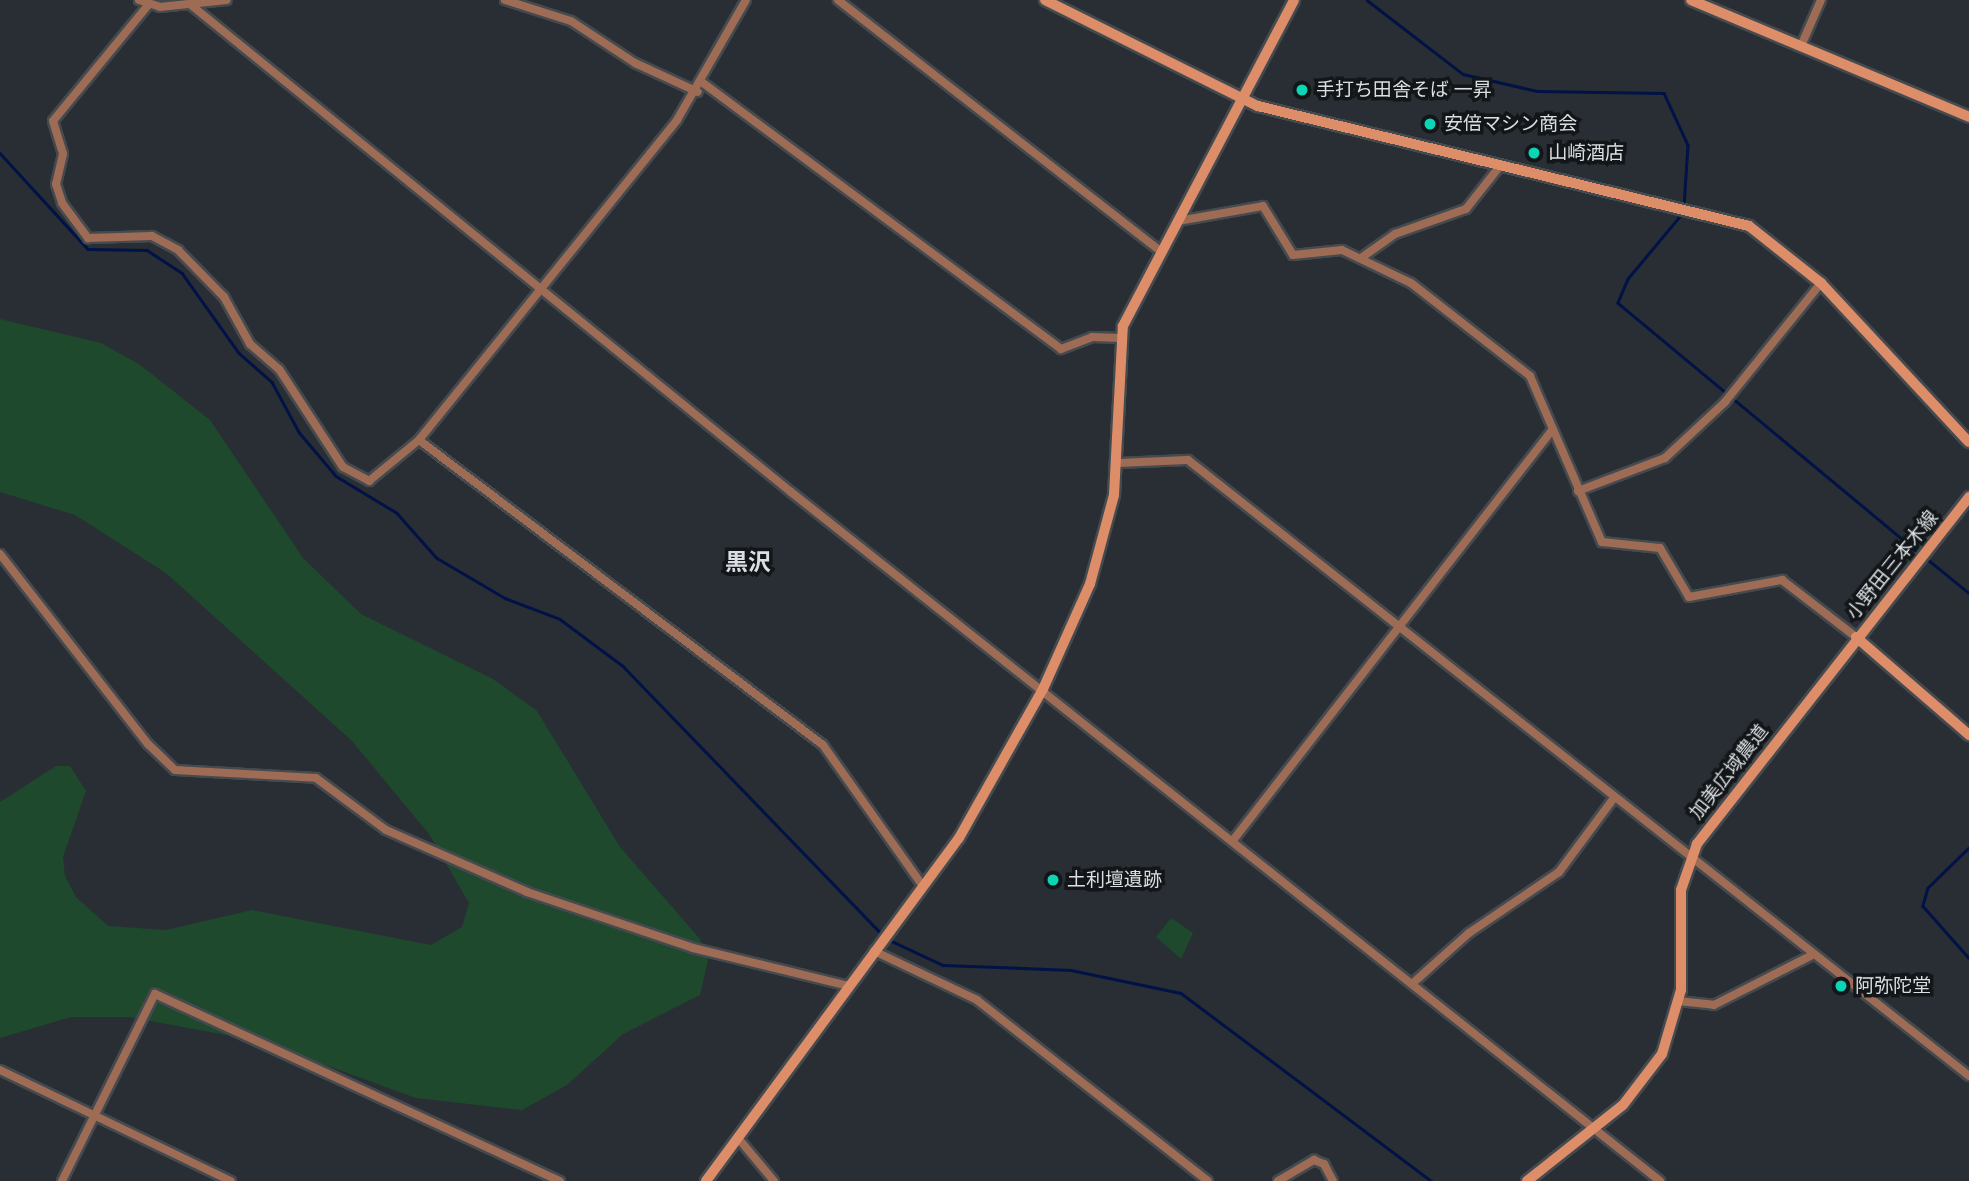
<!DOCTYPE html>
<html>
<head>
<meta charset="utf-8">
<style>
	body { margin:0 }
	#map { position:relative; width:1969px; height:1181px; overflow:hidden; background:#282e33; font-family:Raleway,"Noto Sans JP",sans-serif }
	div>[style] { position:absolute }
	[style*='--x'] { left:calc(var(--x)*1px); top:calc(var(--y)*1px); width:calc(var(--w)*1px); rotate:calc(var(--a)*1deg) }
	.green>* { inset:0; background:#1e492d }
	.stream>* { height:2.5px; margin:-1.25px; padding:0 1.25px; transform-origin:1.25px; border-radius:1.25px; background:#001246 }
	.roads { filter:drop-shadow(2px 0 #454a4f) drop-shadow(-2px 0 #454a4f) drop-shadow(0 2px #454a4f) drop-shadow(0 -2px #454a4f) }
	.street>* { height:8px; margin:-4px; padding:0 4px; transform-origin:4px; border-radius:4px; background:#9e6b55 }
	.secondary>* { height:10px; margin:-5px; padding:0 5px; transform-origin:5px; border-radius:5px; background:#de8d69 }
	.dots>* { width:19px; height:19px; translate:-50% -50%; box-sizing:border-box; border:4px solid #131618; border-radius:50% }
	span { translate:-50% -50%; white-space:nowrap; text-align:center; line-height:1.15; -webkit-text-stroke:7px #131618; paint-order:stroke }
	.poi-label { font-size:19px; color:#dbdee2 }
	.left { translate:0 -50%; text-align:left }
	.street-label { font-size:19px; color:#dbdee2 }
	.quarter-label { font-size:23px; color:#dbdee2; font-weight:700 }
</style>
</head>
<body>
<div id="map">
	<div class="green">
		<i style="clip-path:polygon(0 319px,101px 343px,139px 364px,210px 420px,303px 558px,361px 614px,493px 679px,537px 711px,620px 847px,700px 939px,708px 960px,700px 995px,623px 1034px,567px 1085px,522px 1110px,416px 1098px,259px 1041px,129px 1017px,71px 1017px,0 1038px,0 802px,56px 766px,70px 766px,86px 791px,63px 857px,65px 876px,76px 897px,108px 926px,166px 930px,252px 910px,431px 945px,462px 927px,469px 903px,429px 834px,352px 741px,166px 573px,75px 515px,0 492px)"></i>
		<i style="clip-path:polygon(1171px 918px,1193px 933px,1181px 959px,1156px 937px)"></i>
	</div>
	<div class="stream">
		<i style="--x:1367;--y:0;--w:121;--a:37.6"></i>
		<i style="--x:1463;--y:74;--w:76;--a:12.9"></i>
		<i style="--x:1537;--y:91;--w:127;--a:0.9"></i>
		<i style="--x:1664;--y:93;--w:57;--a:65.2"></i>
		<i style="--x:1688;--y:145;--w:62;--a:93.7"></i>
		<i style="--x:0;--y:153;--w:130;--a:47.5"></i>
		<i style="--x:88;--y:249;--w:59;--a:1"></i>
		<i style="--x:147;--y:250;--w:42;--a:33.3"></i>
		<i style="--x:182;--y:273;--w:98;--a:54.5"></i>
		<i style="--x:239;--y:353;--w:44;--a:41.3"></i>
		<i style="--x:272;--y:382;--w:57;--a:61.6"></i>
		<i style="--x:299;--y:432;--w:57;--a:49.9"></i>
		<i style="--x:336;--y:476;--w:71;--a:31.2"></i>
		<i style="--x:397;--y:513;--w:60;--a:48.4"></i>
		<i style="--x:437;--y:558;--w:79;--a:30.5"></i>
		<i style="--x:505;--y:598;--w:59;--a:20.9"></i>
		<i style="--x:560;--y:619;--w:79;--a:36.7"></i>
		<i style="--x:623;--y:666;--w:373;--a:46"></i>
		<i style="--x:1683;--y:213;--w:86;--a:129.8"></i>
		<i style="--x:1628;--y:279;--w:26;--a:113"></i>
		<i style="--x:1618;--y:303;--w:393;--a:39.7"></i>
		<i style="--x:1926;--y:558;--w:55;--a:39.1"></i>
		<i style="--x:1969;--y:848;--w:57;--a:135.7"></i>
		<i style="--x:1928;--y:888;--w:19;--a:106"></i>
		<i style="--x:1923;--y:906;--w:69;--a:48.5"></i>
		<i style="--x:887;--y:939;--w:62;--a:24.9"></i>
		<i style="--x:943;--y:965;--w:128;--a:2.2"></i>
		<i style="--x:1071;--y:970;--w:112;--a:11.8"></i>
		<i style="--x:1181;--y:993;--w:313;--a:36.9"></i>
	</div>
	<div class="roads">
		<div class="street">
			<i style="--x:139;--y:0;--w:22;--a:18"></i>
			<i style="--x:160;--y:7;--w:67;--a:-6"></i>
			<i style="--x:505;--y:0;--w:69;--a:17.7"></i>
			<i style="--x:571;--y:21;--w:77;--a:33.3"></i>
			<i style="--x:635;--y:63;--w:69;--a:24.7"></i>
			<i style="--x:838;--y:0;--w:410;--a:37.9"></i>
			<i style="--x:149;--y:4;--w:151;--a:129.4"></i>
			<i style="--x:53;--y:121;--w:34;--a:73"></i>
			<i style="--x:63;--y:154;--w:31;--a:103"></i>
			<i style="--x:56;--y:184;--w:20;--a:72"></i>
			<i style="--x:62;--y:203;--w:44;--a:53.4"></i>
			<i style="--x:88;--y:238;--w:64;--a:-1.8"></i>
			<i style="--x:152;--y:236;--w:30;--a:28"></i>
			<i style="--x:178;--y:250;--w:66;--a:45.6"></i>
			<i style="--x:224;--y:297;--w:54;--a:61"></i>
			<i style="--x:250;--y:344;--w:38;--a:41"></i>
			<i style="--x:279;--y:369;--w:117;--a:56.9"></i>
			<i style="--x:343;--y:467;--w:30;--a:28"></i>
			<i style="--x:369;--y:481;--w:65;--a:-39.4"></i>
			<i style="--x:419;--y:440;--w:411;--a:-51.1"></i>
			<i style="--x:677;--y:120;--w:138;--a:-60.1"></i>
			<i style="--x:191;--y:5;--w:773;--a:39.07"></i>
			<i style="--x:791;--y:492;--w:1109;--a:38.41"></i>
			<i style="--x:1801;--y:46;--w:50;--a:-66.5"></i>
			<i style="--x:703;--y:83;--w:446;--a:36.6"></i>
			<i style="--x:1061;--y:349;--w:33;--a:-21"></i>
			<i style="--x:1092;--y:337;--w:28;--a:2"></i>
			<i style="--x:1178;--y:221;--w:86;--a:-10"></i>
			<i style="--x:1263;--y:206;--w:57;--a:58.5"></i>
			<i style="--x:1293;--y:255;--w:49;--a:-5.8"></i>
			<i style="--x:1342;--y:250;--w:76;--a:25.6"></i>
			<i style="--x:1411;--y:283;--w:151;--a:38"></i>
			<i style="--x:1530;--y:376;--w:181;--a:66.6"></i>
			<i style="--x:1602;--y:542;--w:58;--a:5.9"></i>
			<i style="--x:1660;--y:548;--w:57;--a:59.4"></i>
			<i style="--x:1689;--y:597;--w:95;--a:-10.4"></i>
			<i style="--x:1782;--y:580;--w:93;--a:37.6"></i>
			<i style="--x:1361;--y:258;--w:42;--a:-35.2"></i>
			<i style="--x:1395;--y:234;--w:75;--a:-19.4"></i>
			<i style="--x:1466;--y:209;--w:55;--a:-51.7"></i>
			<i style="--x:419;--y:440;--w:506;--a:37.05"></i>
			<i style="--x:823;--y:745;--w:173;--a:54.7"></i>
			<i style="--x:1117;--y:463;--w:71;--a:-2.4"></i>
			<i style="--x:1188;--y:460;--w:995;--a:38.26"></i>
			<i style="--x:1578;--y:491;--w:93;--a:-20.8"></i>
			<i style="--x:1665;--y:458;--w:82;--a:-43"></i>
			<i style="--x:1725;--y:402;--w:153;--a:-51.1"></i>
			<i style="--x:0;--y:554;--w:241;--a:52.1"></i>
			<i style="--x:148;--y:744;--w:37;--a:44"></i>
			<i style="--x:175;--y:770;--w:141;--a:3.2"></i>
			<i style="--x:316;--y:778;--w:87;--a:36.6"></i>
			<i style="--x:386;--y:830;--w:154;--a:23.7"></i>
			<i style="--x:527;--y:892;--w:175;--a:18.6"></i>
			<i style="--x:693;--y:948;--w:161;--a:13.7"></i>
			<i style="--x:1234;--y:839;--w:519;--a:-52.12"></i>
			<i style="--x:874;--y:951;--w:114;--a:25.4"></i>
			<i style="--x:977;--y:1000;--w:293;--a:38.1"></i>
			<i style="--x:1413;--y:983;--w:75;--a:-41.8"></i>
			<i style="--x:1469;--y:933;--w:109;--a:-34.1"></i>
			<i style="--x:1559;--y:872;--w:92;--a:-53.4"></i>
			<i style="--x:1678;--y:1001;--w:36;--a:6"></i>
			<i style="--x:1714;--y:1005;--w:110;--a:-27"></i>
			<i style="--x:0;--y:1070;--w:256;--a:25.7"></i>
			<i style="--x:738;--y:1138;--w:56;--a:50.1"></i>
			<i style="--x:62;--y:1181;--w:209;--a:-63.6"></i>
			<i style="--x:155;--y:994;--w:446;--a:24.8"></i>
			<i style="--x:1278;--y:1181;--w:42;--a:-30.3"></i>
			<i style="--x:1314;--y:1160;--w:11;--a:22"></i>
			<i style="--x:1324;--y:1164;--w:19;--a:62"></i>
		</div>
		<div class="secondary">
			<i style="--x:1045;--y:0;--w:238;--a:26.5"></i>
			<i style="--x:1258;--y:106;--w:505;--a:13.73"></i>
			<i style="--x:1749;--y:226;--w:92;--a:38.4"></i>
			<i style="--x:1821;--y:283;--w:217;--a:47.1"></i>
			<i style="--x:1691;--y:0;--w:302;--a:22.8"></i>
			<i style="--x:1856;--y:637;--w:150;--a:40.9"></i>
			<i style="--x:706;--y:1181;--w:426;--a:-53.6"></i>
			<i style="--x:959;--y:838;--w:171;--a:-60.6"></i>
			<i style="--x:1043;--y:689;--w:115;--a:-65.9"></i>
			<i style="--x:1090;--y:584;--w:92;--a:-74.9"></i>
			<i style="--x:1114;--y:495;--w:169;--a:-87"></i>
			<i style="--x:1123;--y:326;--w:368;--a:-62.3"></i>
			<i style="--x:1527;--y:1181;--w:122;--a:-38.4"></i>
			<i style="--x:1623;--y:1105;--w:64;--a:-52.6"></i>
			<i style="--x:1662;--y:1054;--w:67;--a:-73.5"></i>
			<i style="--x:1681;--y:990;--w:100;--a:-90"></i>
			<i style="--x:1681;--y:890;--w:49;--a:-70.8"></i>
			<i style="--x:1697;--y:844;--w:441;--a:-51.9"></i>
		</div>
	</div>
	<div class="dots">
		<i style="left:1302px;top:90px;background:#0ad5b5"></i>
		<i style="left:1430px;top:124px;background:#0ad5b5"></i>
		<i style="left:1534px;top:153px;background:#0ad5b5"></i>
		<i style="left:1053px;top:880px;background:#0ad5b5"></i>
		<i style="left:1841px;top:986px;background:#0ad5b5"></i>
	</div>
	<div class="poi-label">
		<span class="left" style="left:1316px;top:90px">手打ち田舎そば 一昇</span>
		<span class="left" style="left:1444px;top:124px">安倍マシン商会</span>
		<span class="left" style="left:1548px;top:153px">山崎酒店</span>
		<span class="left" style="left:1067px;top:880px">土利壇遺跡</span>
		<span class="left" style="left:1855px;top:986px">阿弥陀堂</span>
	</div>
	<div class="street-label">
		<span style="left:1892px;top:565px;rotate:-51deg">小野田三本木線</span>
		<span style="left:1729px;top:772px;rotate:-52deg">加美広域農道</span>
	</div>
	<div class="quarter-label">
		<span style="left:748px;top:562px">黒沢</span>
	</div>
</div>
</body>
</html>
